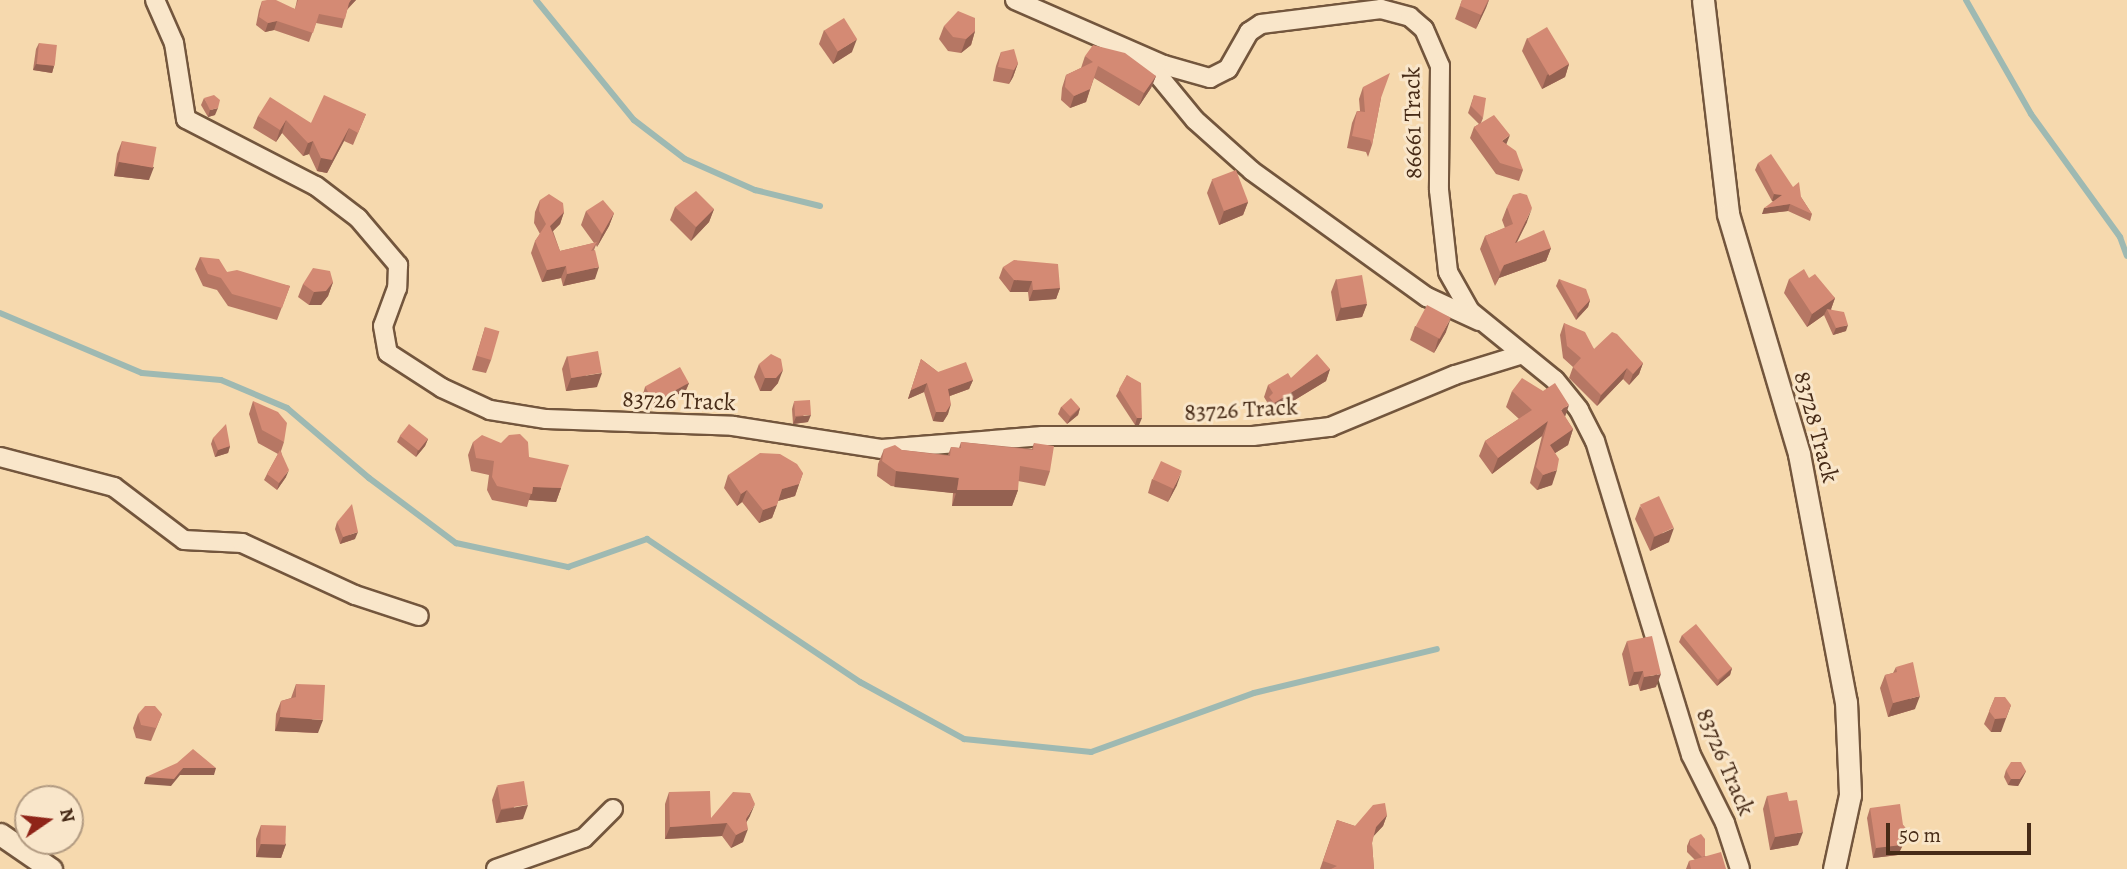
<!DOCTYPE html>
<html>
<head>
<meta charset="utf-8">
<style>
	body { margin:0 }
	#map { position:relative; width:2127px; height:869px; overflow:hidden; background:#f6d9ae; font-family:Alegreya,serif }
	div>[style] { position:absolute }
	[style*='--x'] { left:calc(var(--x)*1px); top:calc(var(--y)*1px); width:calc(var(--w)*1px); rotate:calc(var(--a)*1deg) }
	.stream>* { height:6px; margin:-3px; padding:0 3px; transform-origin:3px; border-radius:3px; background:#9eb9b2 }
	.roads { filter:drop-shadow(2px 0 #73563d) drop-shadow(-2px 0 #73563d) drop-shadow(0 2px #73563d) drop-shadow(0 -2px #73563d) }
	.minor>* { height:18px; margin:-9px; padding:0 9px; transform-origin:9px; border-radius:9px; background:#f9e6ca }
	.tertiary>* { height:21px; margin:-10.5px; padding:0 10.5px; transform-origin:10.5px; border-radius:10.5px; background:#f9e6ca }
	.wall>* { inset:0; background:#b67764 }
	.shaded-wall>* { inset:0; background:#946151; transform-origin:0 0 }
	.building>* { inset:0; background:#d48a74; transform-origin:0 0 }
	span { translate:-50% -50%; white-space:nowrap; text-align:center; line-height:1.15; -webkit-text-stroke:6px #f9e6ca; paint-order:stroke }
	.street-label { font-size:24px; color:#472b17 }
	.north { position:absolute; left:14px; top:785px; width:70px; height:70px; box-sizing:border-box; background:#f9e6ca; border:2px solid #b29b82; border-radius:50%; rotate:76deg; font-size:19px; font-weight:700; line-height:28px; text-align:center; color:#472b17 }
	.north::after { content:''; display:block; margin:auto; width:24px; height:32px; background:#8f2418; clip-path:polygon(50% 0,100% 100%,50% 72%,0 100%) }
	.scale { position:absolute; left:1886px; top:823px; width:145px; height:32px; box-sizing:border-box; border:4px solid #472b17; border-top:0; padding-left:9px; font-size:21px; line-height:24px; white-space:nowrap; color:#472b17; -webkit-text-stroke:5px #f9e6ca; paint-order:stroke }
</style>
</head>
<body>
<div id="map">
	<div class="stream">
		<i style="--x:536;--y:0;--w:155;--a:50.8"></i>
		<i style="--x:634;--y:120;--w:64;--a:37.4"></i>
		<i style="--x:685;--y:159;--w:77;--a:23.9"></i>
		<i style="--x:755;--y:190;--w:67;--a:13.8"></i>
		<i style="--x:1966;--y:0;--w:131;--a:60.3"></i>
		<i style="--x:2031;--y:114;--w:152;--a:54.1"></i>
		<i style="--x:2120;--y:237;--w:20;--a:70"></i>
		<i style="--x:0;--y:313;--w:154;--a:22.9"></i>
		<i style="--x:142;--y:373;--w:79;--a:5.1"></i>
		<i style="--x:221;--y:380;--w:72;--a:23"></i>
		<i style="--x:287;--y:408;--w:108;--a:40.5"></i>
		<i style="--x:369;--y:478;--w:109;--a:36.8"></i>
		<i style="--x:456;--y:543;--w:115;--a:12.1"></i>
		<i style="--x:568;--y:567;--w:84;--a:-19.5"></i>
		<i style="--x:647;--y:539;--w:257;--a:33.9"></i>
		<i style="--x:860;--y:682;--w:119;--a:28.7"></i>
		<i style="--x:964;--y:739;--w:128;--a:5.8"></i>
		<i style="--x:1091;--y:752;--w:173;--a:-19.9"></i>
		<i style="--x:1254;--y:693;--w:188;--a:-13.5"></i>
	</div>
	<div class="roads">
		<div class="minor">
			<i style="--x:155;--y:0;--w:47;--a:66.2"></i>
			<i style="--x:174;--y:43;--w:77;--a:81"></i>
			<i style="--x:186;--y:119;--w:146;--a:27.3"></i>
			<i style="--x:316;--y:186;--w:53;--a:37.3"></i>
			<i style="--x:358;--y:218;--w:62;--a:49.6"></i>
			<i style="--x:398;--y:265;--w:23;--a:92"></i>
			<i style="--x:397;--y:288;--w:40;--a:110.2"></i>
			<i style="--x:383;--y:326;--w:27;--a:80"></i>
			<i style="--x:388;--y:353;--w:64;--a:32.9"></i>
			<i style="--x:442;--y:388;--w:53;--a:24.6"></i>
			<i style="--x:490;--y:410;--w:57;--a:9.1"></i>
			<i style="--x:546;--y:419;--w:187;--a:2.1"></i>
			<i style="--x:733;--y:426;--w:151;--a:8.8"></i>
			<i style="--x:882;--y:449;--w:161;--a:-4.6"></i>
			<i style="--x:1042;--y:436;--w:211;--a:0"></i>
			<i style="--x:1253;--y:436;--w:78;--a:-6.7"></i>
			<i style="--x:1330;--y:427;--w:135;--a:-22.6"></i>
			<i style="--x:1455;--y:375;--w:68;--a:-17.1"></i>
			<i style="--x:1015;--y:0;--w:163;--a:23.6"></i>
			<i style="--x:1164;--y:65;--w:48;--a:15.8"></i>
			<i style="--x:1210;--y:78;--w:20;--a:-27"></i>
			<i style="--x:1228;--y:69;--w:43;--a:-60.4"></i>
			<i style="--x:1249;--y:32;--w:14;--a:-34"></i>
			<i style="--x:1261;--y:24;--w:121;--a:-7.1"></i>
			<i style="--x:1381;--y:9;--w:30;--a:15"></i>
			<i style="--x:1410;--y:17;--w:18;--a:41"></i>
			<i style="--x:1424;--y:29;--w:40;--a:66.6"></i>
			<i style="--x:1440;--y:66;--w:124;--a:90.5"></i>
			<i style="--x:1439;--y:190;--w:82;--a:83.7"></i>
			<i style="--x:1448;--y:272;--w:45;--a:60.6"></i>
			<i style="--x:1470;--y:311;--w:109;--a:39.1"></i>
			<i style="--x:1555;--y:380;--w:38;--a:51"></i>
			<i style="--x:1579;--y:410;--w:35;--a:63"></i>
			<i style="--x:1595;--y:441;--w:328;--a:73"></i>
			<i style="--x:1691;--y:755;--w:76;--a:63.4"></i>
			<i style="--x:1725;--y:823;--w:48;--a:71.9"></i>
			<i style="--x:1144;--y:58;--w:80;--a:50.6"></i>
			<i style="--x:1195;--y:120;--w:76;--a:41.8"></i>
			<i style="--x:1252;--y:171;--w:216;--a:35.8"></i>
			<i style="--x:1427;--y:297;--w:57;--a:24.8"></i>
			<i style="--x:0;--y:457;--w:118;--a:14.7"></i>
			<i style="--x:114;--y:487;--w:88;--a:37.1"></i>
			<i style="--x:184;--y:540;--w:58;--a:3"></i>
			<i style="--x:242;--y:543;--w:124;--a:24.7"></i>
			<i style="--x:355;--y:595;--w:67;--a:18.2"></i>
			<i style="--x:496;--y:869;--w:93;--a:-19.4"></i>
			<i style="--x:584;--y:838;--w:41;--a:-45"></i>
		</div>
		<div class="tertiary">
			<i style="--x:1703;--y:0;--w:215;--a:83.3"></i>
			<i style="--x:1728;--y:214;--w:250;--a:73.5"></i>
			<i style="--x:1799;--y:454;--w:252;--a:79.3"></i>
			<i style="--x:1846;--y:702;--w:93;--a:87.5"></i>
			<i style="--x:1850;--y:795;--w:76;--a:102.2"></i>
			<i style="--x:0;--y:834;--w:62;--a:34.5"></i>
		</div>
	</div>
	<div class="wall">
		<i style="clip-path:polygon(297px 0,356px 0,347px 10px,342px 28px,316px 23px,309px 42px,274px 30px,265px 32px,256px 25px,259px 10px,262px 1px,295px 9px)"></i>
		<i style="clip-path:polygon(1462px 0,1489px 0,1476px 29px,1455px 19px)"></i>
		<i style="clip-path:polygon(944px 26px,975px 31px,971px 45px,961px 53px,948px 51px,939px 39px)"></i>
		<i style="clip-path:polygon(824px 30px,852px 52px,833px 64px,819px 44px)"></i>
		<i style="clip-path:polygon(1527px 38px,1569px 64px,1565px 77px,1542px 89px,1522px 51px)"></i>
		<i style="clip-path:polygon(39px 43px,54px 66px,52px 73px,33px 70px,36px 49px)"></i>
		<i style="clip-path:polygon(1001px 52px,1018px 63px,1013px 77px,1009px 84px,993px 81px,996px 66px)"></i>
		<i style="clip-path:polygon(1085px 56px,1156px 76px,1151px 88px,1139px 106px,1094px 78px,1086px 102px,1070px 108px,1061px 100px,1062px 88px,1066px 75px,1081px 68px)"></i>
		<i style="clip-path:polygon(1363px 87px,1381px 98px,1372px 145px,1368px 157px,1366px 152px,1347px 148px,1352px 123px,1357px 111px,1360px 111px,1359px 99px)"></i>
		<i style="clip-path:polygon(1474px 95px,1483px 118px,1481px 123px,1506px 144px,1523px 170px,1519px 181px,1496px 174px,1470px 138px,1474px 127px,1479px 124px,1468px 113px)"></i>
		<i style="clip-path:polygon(204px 98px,215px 115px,208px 117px,201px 105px)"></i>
		<i style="clip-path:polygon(366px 114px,353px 145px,344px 141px,327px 173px,317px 171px,309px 154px,303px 156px,282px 133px,276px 142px,253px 128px,258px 116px,311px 123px)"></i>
		<i style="clip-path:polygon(122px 141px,149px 180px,114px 176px,117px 154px)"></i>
		<i style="clip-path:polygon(1758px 163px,1801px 197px,1812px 214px,1810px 221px,1788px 211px,1762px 214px,1773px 201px,1772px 201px,1755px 170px)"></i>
		<i style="clip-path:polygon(1212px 180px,1248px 202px,1243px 215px,1219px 225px,1207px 193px)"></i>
		<i style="clip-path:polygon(540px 200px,564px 212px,560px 224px,553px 231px,560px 251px,594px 243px,581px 225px,586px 211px,614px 213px,609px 226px,597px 247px,596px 245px,594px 250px,595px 279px,563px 286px,561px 278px,542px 282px,531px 253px,535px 241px,540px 234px,534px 223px,535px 212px)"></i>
		<i style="clip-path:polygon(675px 207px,714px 209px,709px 222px,691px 241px,670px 220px)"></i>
		<i style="clip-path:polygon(1507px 207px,1527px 222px,1517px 242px,1551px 248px,1546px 261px,1499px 278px,1495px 286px,1480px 249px,1485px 236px,1505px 228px,1502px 220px)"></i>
		<i style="clip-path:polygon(200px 257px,227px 272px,290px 286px,277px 320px,228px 306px,217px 290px,203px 286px,195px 269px)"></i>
		<i style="clip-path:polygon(1003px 267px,1060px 288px,1056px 299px,1029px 301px,1028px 292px,1010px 292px,999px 278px)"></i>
		<i style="clip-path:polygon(1809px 278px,1835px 298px,1831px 309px,1846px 331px,1833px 335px,1824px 315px,1807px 327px,1784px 293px,1789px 279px)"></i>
		<i style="clip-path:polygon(1336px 279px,1367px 304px,1362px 317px,1336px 321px,1331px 292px)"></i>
		<i style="clip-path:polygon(1559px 279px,1590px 300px,1588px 307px,1576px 320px,1556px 286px)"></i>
		<i style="clip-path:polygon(333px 282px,328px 296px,321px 305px,309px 305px,298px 297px,303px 284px)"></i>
		<i style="clip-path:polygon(1564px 323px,1594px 349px,1643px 363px,1639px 374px,1629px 385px,1623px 379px,1597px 406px,1569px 378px,1573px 367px,1563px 358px,1560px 335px)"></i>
		<i style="clip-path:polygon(1415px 326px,1446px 332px,1434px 353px,1410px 340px)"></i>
		<i style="clip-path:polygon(485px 327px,491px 360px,486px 373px,472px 370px)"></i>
		<i style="clip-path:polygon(567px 356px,597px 387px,566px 391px,562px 369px)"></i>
		<i style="clip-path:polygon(921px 359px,938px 372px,973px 380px,969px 389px,950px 396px,948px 414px,943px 422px,933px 421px,924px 392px,908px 399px)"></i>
		<i style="clip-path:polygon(759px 364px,778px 383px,771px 391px,760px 391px,754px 377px)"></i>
		<i style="clip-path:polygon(1330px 369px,1326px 381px,1270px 415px,1265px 408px,1267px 402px,1264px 397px,1268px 385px,1291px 378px)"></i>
		<i style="clip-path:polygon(1127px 375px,1139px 425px,1135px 425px,1116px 396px)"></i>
		<i style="clip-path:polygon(689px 383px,686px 390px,652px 409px,643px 394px,645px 387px)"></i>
		<i style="clip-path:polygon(1512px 391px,1565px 417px,1573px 429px,1568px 445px,1555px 453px,1552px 485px,1537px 490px,1530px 483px,1542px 436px,1492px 474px,1479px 456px,1485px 441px,1519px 419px,1506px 407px)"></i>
		<i style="clip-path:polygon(253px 401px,284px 442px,281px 451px,286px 477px,277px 490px,264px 480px,267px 474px,278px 454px,258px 443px,249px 414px)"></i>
		<i style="clip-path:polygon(794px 402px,808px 422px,793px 424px,792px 409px)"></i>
		<i style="clip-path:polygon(1061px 407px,1080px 408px,1078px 415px,1067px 424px,1058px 414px)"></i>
		<i style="clip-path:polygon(400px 436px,428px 439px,425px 446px,416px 457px,397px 442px)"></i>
		<i style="clip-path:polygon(213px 438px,230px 446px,228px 453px,215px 457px,211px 444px)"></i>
		<i style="clip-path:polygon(473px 442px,529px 457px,561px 488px,556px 502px,529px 500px,527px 507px,492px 500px,487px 490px,489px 475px,471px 471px,468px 455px)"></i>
		<i style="clip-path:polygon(961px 442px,1032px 449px,1034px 443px,1050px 471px,1045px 486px,1018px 481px,1018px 490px,1012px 506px,952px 506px,953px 493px,891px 486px,877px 476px,878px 464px,884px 449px,902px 450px,948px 455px,951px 447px,959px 448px)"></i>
		<i style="clip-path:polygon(803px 473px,795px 496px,778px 501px,772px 518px,759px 523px,742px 502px,737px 506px,724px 488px,728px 475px)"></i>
		<i style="clip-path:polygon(1152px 479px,1177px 485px,1168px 502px,1148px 493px)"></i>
		<i style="clip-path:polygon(1640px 506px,1669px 542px,1650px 551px,1635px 519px)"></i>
		<i style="clip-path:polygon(337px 522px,355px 539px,340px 544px,335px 529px)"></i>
		<i style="clip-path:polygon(1682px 635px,1732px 668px,1730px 675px,1717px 686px,1679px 642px)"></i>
		<i style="clip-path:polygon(1627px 641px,1656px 687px,1640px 691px,1638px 684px,1629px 686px,1622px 654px)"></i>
		<i style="clip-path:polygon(1896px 667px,1915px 709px,1888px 717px,1880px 688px,1885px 675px,1893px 673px)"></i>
		<i style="clip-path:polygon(296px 684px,318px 733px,275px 731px,276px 714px,281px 701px,291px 698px)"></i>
		<i style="clip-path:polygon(1995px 697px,2001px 732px,1991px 732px,1984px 724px)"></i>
		<i style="clip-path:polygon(138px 714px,162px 714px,151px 741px,136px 738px,133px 728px)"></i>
		<i style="clip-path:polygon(2006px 770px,2026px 771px,2023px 777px,2018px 786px,2008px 785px,2004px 777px)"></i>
		<i style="clip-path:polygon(497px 786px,523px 819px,496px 823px,492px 800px)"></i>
		<i style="clip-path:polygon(669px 792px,711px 818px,750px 816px,746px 823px,743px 842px,731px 848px,722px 836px,665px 839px,665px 804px)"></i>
		<i style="clip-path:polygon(1767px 796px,1789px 801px,1798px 845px,1770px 850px,1763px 809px)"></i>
		<i style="clip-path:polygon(1870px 808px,1903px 825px,1909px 832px,1898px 855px,1873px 858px,1867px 818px)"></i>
		<i style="clip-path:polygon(1387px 815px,1383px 826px,1373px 836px,1372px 843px,1374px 869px,1320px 869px,1337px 820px,1355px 826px)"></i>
		<i style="clip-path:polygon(261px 825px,286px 844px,281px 858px,256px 857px,256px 839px)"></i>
		<i style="clip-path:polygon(1690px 839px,1705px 856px,1726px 869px,1686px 869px,1689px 861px,1695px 860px,1687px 852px,1687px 846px)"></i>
	</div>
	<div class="shaded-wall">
		<i style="clip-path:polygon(351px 0,356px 0,345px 11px,349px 3px)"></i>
		<i style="clip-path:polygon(1489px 0,1486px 8px,1476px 29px,1481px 15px)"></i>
		<i style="clip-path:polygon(277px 21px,274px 30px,265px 32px,268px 23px)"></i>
		<i style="clip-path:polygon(975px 31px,971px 45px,961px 53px,966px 39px)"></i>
		<i style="clip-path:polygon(857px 39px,852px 52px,833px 64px,838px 51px)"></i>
		<i style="clip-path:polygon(1018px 63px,1013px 77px,1009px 84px,1014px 70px)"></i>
		<i style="clip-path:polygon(36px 64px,54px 66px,52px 73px,33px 70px)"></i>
		<i style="clip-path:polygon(1569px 64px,1565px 77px,1542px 89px,1547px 75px)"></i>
		<i style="clip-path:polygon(1156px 76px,1151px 88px,1139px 106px,1144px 93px)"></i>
		<i style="clip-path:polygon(1090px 89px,1086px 102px,1070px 108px,1074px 96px)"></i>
		<i style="clip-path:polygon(218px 108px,215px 115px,208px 117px,210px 110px)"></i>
		<i style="clip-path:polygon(286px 120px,282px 133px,276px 142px,280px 130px)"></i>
		<i style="clip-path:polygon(349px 128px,344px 141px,327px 173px,317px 171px,321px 158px)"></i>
		<i style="clip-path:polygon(1510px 135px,1506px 145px,1502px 141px)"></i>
		<i style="clip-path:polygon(313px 141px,309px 154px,303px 156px,308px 143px)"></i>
		<i style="clip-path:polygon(119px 162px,154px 167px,149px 180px,114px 176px)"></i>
		<i style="clip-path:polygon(1774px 194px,1782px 195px,1779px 202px,1772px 201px)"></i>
		<i style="clip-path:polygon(1248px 202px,1243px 215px,1219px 225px,1224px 211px)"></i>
		<i style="clip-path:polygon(1790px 204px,1788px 211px,1762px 214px,1764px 208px)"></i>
		<i style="clip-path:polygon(1532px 208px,1527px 222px,1510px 256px,1515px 243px)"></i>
		<i style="clip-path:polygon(714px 209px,709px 222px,691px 241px,696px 227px)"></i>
		<i style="clip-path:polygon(564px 212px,560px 224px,546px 238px,550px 226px)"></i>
		<i style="clip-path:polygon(614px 213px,609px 226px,597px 247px,602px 234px)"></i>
		<i style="clip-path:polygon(1551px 248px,1546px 261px,1499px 278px,1495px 286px,1504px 265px)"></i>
		<i style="clip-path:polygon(566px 266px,561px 278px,542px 282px,547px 270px)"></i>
		<i style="clip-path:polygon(599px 267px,595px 279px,563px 286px,567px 274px)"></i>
		<i style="clip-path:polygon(1014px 280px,1032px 281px,1028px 292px,1010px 292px)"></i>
		<i style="clip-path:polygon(333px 282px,328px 296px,321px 305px,309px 305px,314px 292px)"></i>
		<i style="clip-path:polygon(1060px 288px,1056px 299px,1029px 301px,1033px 290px)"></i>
		<i style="clip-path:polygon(1835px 298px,1830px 312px,1827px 309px,1824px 315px,1807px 327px,1812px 314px)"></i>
		<i style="clip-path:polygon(1590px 300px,1588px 307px,1576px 320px,1578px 313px)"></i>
		<i style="clip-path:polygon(1367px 304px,1362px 317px,1336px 321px,1341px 307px)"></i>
		<i style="clip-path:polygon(1451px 318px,1446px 332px,1434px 353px,1438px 340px)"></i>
		<i style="clip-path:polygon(1848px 325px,1846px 331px,1833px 335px,1836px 328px)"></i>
		<i style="clip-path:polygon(1643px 363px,1639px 374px,1629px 385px,1633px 374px)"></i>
		<i style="clip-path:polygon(1627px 368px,1623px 379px,1597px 406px,1601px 395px)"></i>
		<i style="clip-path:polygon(1330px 369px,1326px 381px,1270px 415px,1274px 403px)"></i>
		<i style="clip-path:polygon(783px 370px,778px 383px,771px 391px,760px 391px,765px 378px)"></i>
		<i style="clip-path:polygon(602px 373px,597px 387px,566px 391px,571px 378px)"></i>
		<i style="clip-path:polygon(973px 380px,969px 389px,944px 398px,948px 389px)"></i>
		<i style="clip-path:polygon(689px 383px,686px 390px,652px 409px,654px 402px)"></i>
		<i style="clip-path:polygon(927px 383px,924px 392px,908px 399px,911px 390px)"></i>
		<i style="clip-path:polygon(951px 404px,948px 414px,943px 422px,933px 421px,936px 412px)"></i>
		<i style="clip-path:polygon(1569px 405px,1564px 420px,1561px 410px)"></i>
		<i style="clip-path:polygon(1080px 408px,1078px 415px,1067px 424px,1070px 418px)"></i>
		<i style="clip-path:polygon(811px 415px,808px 422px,793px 424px,796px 417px)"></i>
		<i style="clip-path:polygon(1137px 418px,1142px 418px,1139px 425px,1135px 425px)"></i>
		<i style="clip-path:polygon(1548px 421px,1542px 436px,1492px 474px,1498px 458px)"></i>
		<i style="clip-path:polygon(1573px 429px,1568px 445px,1544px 460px,1550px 445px)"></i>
		<i style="clip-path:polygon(428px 439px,425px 446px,416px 457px,418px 450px)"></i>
		<i style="clip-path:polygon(230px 446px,228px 453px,215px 457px,218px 450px)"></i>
		<i style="clip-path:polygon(289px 470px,286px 477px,277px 490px,279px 483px)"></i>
		<i style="clip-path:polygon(1557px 470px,1552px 485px,1537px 490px,1543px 475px)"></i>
		<i style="left:896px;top:471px;width:63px;height:16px;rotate:6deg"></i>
		<i style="clip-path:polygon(1182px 471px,1177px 485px,1168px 502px,1173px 489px)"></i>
		<i style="clip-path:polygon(799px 484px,795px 496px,778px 501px,782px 489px)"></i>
		<i style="clip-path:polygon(533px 487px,561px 488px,556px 502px,529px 500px)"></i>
		<i style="clip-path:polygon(747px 490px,742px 502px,737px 506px,741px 494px)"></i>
		<i style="clip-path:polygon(957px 490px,1018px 490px,1012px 506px,952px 506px)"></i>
		<i style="clip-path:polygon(777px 505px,772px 518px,759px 523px,763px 510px)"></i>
		<i style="clip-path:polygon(1674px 528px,1669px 542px,1650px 551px,1654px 537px)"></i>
		<i style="clip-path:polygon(358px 532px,355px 539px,340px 544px,343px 537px)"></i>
		<i style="clip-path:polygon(1732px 668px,1730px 675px,1717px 686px,1720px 680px)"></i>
		<i style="clip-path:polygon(1643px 671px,1638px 684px,1629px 686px,1634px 672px)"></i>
		<i style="clip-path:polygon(1661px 674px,1656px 687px,1640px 691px,1644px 677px)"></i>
		<i style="clip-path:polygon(1920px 696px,1915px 709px,1888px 717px,1893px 703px)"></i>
		<i style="clip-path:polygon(2011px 705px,2001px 732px,1991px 732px,1995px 719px)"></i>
		<i style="clip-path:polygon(280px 717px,323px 720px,318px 733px,275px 731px)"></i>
		<i style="clip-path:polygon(183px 768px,216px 768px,214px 775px,180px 775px,171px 786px,144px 784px,146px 777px)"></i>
		<i style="clip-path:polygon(2026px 771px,2023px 777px,2018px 786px,2008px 785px,2011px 779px)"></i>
		<i style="clip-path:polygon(755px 804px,750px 816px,741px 831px,746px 819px)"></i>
		<i style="clip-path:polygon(528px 805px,523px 819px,496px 823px,501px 810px)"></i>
		<i style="clip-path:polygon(1387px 815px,1383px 826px,1372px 838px,1376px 827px)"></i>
		<i style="clip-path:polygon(727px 823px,722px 836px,665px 839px,670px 827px)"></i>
		<i style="clip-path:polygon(748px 829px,743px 842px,731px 848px,736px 835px)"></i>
		<i style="clip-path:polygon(1803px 832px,1798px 845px,1770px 850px,1775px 837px)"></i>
		<i style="clip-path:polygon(1909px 832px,1898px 855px,1873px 858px,1876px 848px)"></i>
		<i style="clip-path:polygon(261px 844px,286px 844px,281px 858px,256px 857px)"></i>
	</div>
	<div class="building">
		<i style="clip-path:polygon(267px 0,276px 0,295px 9px,298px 0,351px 0,349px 3px,345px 19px,319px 14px,313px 33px,277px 21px,268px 23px,259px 17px,262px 1px)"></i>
		<i style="clip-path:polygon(1462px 0,1488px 0,1481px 15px,1460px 6px)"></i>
		<i style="clip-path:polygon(958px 11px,975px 18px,975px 31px,966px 39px,953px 37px,944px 26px)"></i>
		<i style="left:844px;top:18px;width:25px;height:23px;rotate:58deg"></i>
		<i style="left:1547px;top:27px;width:43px;height:23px;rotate:59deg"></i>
		<i style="left:39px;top:43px;width:18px;height:21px;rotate:6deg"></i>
		<i style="clip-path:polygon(1093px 45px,1125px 53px,1156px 76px,1144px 93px,1098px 66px,1090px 89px,1074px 96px,1065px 87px,1066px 75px,1093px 62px,1085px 56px)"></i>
		<i style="clip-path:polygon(1014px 49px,1018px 63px,1014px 70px,998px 67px,1001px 52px)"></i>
		<i style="clip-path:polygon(1390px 73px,1381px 98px,1372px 145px,1370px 140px,1352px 136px,1357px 111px,1365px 112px,1363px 87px)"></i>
		<i style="clip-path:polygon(214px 95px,220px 100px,218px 108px,210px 110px,204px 98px)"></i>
		<i style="clip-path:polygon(324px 95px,366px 114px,358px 133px,349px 128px,332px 160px,321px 158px,313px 141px,308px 143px,286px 120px,280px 130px,258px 116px,270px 97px,311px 123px)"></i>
		<i style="clip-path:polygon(1474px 95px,1486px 98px,1483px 118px,1471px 106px)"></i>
		<i style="clip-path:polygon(1494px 115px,1510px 135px,1502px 141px,1516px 151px,1523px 170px,1500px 163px,1474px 127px)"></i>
		<i style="left:122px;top:141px;width:35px;height:21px;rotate:10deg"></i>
		<i style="clip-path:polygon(1771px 154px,1793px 187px,1799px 182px,1801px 197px,1812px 214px,1790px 204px,1764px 208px,1782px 195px,1774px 194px,1758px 163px)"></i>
		<i style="left:1236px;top:170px;width:34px;height:26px;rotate:69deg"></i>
		<i style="clip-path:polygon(696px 191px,714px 209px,696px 227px,675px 207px)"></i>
		<i style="clip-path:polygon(1520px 193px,1527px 195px,1532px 208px,1515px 243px,1544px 230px,1551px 248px,1504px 265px,1500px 272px,1485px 236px,1513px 224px,1507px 207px,1513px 195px)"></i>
		<i style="clip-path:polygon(549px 194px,563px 203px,564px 212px,550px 226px,560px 251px,597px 242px,591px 251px,595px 250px,599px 267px,567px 274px,566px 266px,547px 270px,535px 241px,546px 224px,539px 211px,540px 200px)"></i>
		<i style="clip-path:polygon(603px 200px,614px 213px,602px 234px,586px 211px)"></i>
		<i style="clip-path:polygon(200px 257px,219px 259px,227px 272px,237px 270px,290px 286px,282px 308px,232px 294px,221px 278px,208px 274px)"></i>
		<i style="clip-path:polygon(1014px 260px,1058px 264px,1060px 288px,1033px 290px,1032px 281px,1014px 280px,1003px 267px)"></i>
		<i style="clip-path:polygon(313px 268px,330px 271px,333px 282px,326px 291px,314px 292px,303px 284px)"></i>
		<i style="clip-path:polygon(1804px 269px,1809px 278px,1815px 274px,1835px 298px,1812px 314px,1789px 279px)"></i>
		<i style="left:1362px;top:275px;width:29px;height:26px;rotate:80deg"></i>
		<i style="clip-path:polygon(1559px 279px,1586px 289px,1590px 300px,1578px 313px)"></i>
		<i style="left:1427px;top:305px;width:27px;height:24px;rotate:28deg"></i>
		<i style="clip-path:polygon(1827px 309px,1844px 312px,1848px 325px,1836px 328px)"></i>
		<i style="clip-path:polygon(1564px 323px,1585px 332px,1594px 349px,1612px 332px,1617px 334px,1643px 363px,1633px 374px,1627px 368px,1601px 395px,1573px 367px,1581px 358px,1567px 346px)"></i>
		<i style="left:485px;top:327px;width:15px;height:30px;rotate:16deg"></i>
		<i style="left:598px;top:351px;width:22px;height:31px;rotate:80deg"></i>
		<i style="clip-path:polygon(771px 354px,781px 359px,783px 370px,776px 378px,765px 378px,759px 364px)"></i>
		<i style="clip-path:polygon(1317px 354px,1330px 369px,1274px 403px,1269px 397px,1273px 393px,1268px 385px,1288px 373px,1291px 378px)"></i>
		<i style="clip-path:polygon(921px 359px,938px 372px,966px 362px,973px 380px,948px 389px,951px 404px,946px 412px,936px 412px,927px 383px,911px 390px)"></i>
		<i style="left:680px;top:367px;width:18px;height:40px;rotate:61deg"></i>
		<i style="clip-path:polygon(1127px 375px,1141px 383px,1142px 418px,1137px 418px,1119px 389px)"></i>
		<i style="clip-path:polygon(1522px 378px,1543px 391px,1555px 383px,1569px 405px,1561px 410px,1573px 429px,1550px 445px,1559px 459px,1557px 470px,1543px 475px,1536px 467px,1548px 421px,1498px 458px,1485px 441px,1532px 410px,1512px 391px)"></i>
		<i style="left:1071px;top:398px;width:13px;height:13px;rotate:48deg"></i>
		<i style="left:810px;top:400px;width:15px;height:16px;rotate:86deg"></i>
		<i style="clip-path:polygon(253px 401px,278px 412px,287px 423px,284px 442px,262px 430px)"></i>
		<i style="clip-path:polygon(226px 424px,230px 446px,218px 450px,213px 438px)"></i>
		<i style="left:409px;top:424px;width:24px;height:15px;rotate:38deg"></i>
		<i style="clip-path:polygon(520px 434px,528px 442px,529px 457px,569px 465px,561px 488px,533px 487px,532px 494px,497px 486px,492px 477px,494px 461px,476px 458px,473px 442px,482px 435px,501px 443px,509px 435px)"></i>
		<i style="clip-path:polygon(961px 442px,1033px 450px,1034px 443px,1054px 446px,1050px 471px,1020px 466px,1018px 490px,957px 490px,959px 478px,896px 471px,882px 461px,884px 449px,895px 445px,902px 450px,950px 456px,951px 447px,961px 448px)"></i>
		<i style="clip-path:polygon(280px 450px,289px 470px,279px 483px,267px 474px)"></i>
		<i style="clip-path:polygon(760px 453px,780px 454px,797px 464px,803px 473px,799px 484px,782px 489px,777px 505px,763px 510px,747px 490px,741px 494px,728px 475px)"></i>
		<i style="left:1161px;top:461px;width:23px;height:20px;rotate:25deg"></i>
		<i style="left:1659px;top:496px;width:35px;height:21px;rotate:65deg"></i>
		<i style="clip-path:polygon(352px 504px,358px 532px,343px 537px,337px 522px)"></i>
		<i style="left:1696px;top:624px;width:57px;height:18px;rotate:51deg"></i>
		<i style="clip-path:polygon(1652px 636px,1661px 674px,1644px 677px,1643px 671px,1634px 672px,1627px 641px)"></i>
		<i style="clip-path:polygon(1913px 662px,1920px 696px,1893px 703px,1885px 675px,1897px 672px,1896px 667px)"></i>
		<i style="clip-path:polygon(296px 684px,325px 685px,323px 720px,280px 717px,281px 701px,296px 697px)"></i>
		<i style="clip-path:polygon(1995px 697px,2005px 697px,2011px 705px,2006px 718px,1995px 719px,1989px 711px)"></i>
		<i style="clip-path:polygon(145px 706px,155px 706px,162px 714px,156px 728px,141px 725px,138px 714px)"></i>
		<i style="clip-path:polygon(193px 749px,216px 768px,183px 768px,174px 779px,146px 777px,177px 763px)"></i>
		<i style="clip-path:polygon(2011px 762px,2021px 762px,2026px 771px,2020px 779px,2011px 779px,2006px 770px)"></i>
		<i style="left:524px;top:781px;width:24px;height:27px;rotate:81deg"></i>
		<i style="clip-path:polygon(710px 791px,711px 818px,733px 792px,750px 793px,755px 804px,746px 819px,748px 829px,736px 835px,727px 823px,670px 827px,669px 792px)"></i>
		<i style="clip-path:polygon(1787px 792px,1789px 801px,1797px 800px,1803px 832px,1775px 837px,1767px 796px)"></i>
		<i style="clip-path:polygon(1385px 803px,1387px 815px,1376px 827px,1372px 843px,1374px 869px,1331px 869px,1337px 866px,1323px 861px,1337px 820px,1355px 826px,1373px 805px)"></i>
		<i style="clip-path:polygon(1900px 804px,1903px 825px,1909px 832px,1902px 845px,1876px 848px,1870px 808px)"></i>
		<i style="left:261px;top:825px;width:25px;height:19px;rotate:2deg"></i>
		<i style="clip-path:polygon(1701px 834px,1705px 839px,1705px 856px,1702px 857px,1690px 845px,1690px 839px)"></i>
		<i style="clip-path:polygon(1721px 852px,1726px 869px,1691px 869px,1689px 861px)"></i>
	</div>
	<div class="street-label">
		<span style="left:1413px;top:123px;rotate:-91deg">86661 Track</span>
		<span style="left:679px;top:401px;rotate:2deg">83726 Track</span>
		<span style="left:1241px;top:410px;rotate:-3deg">83726 Track</span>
		<span style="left:1816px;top:427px;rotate:75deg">83728 Track</span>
		<span style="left:1725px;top:762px;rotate:67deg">83726 Track</span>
	</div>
	<div class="north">N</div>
	<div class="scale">50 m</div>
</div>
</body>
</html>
